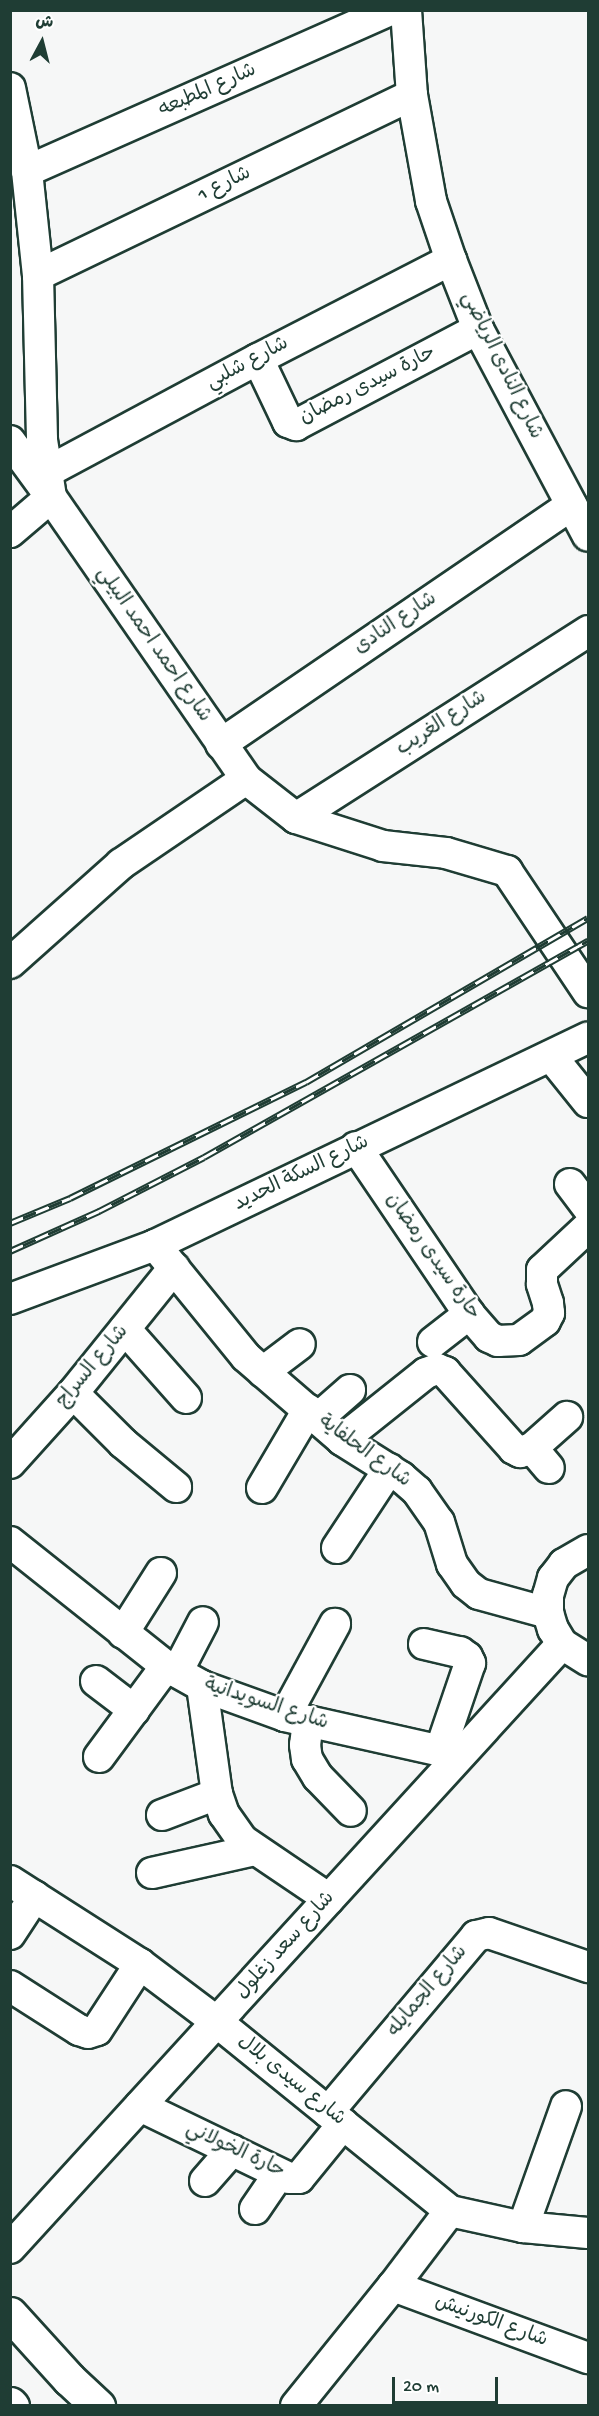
<!DOCTYPE html>
<html>
<head>
<meta charset="utf-8">
<style>
	body { margin:0 }
	#map { position:relative; width:599px; height:2416px; overflow:hidden; background:#f6f7f7; font-family:"Gochi Hand","Playpen Sans Arabic",sans-serif }
	div>[style] { position:absolute }
	[style*='--x'] { left:calc(var(--x)*1px); top:calc(var(--y)*1px); width:calc(var(--w)*1px); rotate:calc(var(--a)*1deg) }
	.roads { filter:drop-shadow(2px 0 #1f3d34) drop-shadow(-2px 0 #1f3d34) drop-shadow(0 2px #1f3d34) drop-shadow(0 -2px #1f3d34) }
	.minor>* { height:30px; margin:-15px; padding:0 15px; transform-origin:15px; border-radius:15px; background:#fff }
	.secondary>* { height:33px; margin:-16.5px; padding:0 16.5px; transform-origin:16.5px; border-radius:16.5px; background:#fff }
	.rail>* { height:7px; margin-top:-3.5px; transform-origin:0; background:repeating-linear-gradient(90deg,#fff 0 14px,#1f3d34 0 28px); box-sizing:border-box; border-block:2px solid #1f3d34 }
	span { translate:-50% -50%; white-space:nowrap; text-align:center; line-height:1.15; -webkit-text-stroke:4.5px #fff; paint-order:stroke }
	.street-label { font-size:20px; color:#1f3d34 }
	.frame { position:absolute; inset:0; border:12px solid #1f3d34; pointer-events:none }
	.north { position:absolute; left:12px; top:12px; width:60px; height:60px; -webkit-text-stroke:4px #fff; paint-order:stroke; rotate:7deg; font-size:16px; font-weight:700; line-height:24px; text-align:center; color:#1f3d34 }
	.north::after { content:''; display:block; margin:auto; width:21px; height:27px; background:#1f3d34; clip-path:polygon(50% 0,100% 100%,50% 72%,0 100%) }
	.scale { position:absolute; left:392px; top:2377px; width:106px; height:27px; box-sizing:border-box; border:3px solid #1f3d34; border-top:0; padding-left:8px; font-size:18px; line-height:21px; white-space:nowrap; color:#1f3d34; -webkit-text-stroke:4px #fff; paint-order:stroke }
</style>
</head>
<body>
<div id="map">
	<div class="roads">
		<div class="minor">
			<i style="--x:406;--y:10;--w:85;--a:86"></i>
			<i style="--x:412;--y:95;--w:108;--a:79.8"></i>
			<i style="--x:431;--y:201;--w:62;--a:71.3"></i>
			<i style="--x:451;--y:260;--w:74;--a:68.6"></i>
			<i style="--x:478;--y:329;--w:234;--a:62"></i>
			<i style="--x:10;--y:88;--w:85;--a:78.4"></i>
			<i style="--x:27;--y:171;--w:105;--a:84"></i>
			<i style="--x:38;--y:275;--w:165;--a:88.6"></i>
			<i style="--x:42;--y:440;--w:58;--a:81"></i>
			<i style="--x:51;--y:497;--w:343;--a:55.3"></i>
			<i style="--x:246;--y:779;--w:63;--a:38"></i>
			<i style="--x:296;--y:818;--w:91;--a:17.8"></i>
			<i style="--x:383;--y:846;--w:63;--a:6.3"></i>
			<i style="--x:446;--y:853;--w:64;--a:16.4"></i>
			<i style="--x:507;--y:871;--w:146;--a:56.2"></i>
			<i style="--x:27;--y:171;--w:397;--a:-23.9"></i>
			<i style="--x:38;--y:275;--w:415;--a:-25.7"></i>
			<i style="--x:258;--y:359;--w:70;--a:64.5"></i>
			<i style="--x:288;--y:422;--w:9;--a:21"></i>
			<i style="--x:296;--y:425;--w:206;--a:-27.8"></i>
			<i style="--x:10;--y:441;--w:69;--a:53.8"></i>
			<i style="--x:51;--y:497;--w:54;--a:139.5"></i>
			<i style="--x:47;--y:472;--w:239;--a:-28.2"></i>
			<i style="--x:258;--y:359;--w:217;--a:-27.2"></i>
			<i style="--x:221;--y:744;--w:424;--a:-34.3"></i>
			<i style="--x:296;--y:818;--w:347;--a:-32.6"></i>
			<i style="--x:10;--y:963;--w:149;--a:-41.7"></i>
			<i style="--x:121;--y:864;--w:151;--a:-34.2"></i>
			<i style="--x:551;--y:1056;--w:59;--a:51.2"></i>
			<i style="--x:356;--y:1147;--w:202;--a:55.9"></i>
			<i style="--x:469;--y:1314;--w:30;--a:49"></i>
			<i style="--x:489;--y:1337;--w:10;--a:24"></i>
			<i style="--x:498;--y:1341;--w:21;--a:-3"></i>
			<i style="--x:519;--y:1340;--w:32;--a:-36"></i>
			<i style="--x:545;--y:1321;--w:9;--a:-63"></i>
			<i style="--x:549;--y:1313;--w:10;--a:-96"></i>
			<i style="--x:548;--y:1303;--w:20;--a:-108"></i>
			<i style="--x:542;--y:1284;--w:14;--a:-90"></i>
			<i style="--x:542;--y:1270;--w:63;--a:-43.1"></i>
			<i style="--x:570;--y:1184;--w:30;--a:53"></i>
			<i style="--x:155;--y:1245;--w:144;--a:50.9"></i>
			<i style="--x:246;--y:1357;--w:127;--a:40.8"></i>
			<i style="--x:342;--y:1440;--w:70;--a:32.1"></i>
			<i style="--x:401;--y:1477;--w:21;--a:41"></i>
			<i style="--x:417;--y:1491;--w:38;--a:55"></i>
			<i style="--x:439;--y:1522;--w:44;--a:72.8"></i>
			<i style="--x:452;--y:1564;--w:24;--a:55"></i>
			<i style="--x:466;--y:1584;--w:16;--a:38"></i>
			<i style="--x:479;--y:1594;--w:72;--a:15.4"></i>
			<i style="--x:10;--y:1299;--w:155;--a:-20.4"></i>
			<i style="--x:155;--y:1245;--w:480;--a:-25.6"></i>
			<i style="--x:125;--y:1329;--w:92;--a:48.5"></i>
			<i style="--x:433;--y:1342;--w:46;--a:-37.9"></i>
			<i style="--x:263;--y:1372;--w:46;--a:-37.1"></i>
			<i style="--x:73;--y:1393;--w:71;--a:45"></i>
			<i style="--x:123;--y:1443;--w:69;--a:39.7"></i>
			<i style="--x:317;--y:1419;--w:44;--a:-41.3"></i>
			<i style="--x:342;--y:1440;--w:107;--a:-38.6"></i>
			<i style="--x:426;--y:1373;--w:12;--a:-20"></i>
			<i style="--x:437;--y:1369;--w:9;--a:21"></i>
			<i style="--x:445;--y:1372;--w:103;--a:48.1"></i>
			<i style="--x:514;--y:1449;--w:7;--a:27"></i>
			<i style="--x:520;--y:1452;--w:13;--a:-18"></i>
			<i style="--x:532;--y:1448;--w:47;--a:-41.5"></i>
			<i style="--x:532;--y:1448;--w:26;--a:50"></i>
			<i style="--x:10;--y:1463;--w:94;--a:-48"></i>
			<i style="--x:73;--y:1393;--w:161;--a:-51.1"></i>
			<i style="--x:262;--y:1488;--w:91;--a:-59.5"></i>
			<i style="--x:10;--y:1542;--w:199;--a:38.5"></i>
			<i style="--x:166;--y:1666;--w:41;--a:29.1"></i>
			<i style="--x:202;--y:1686;--w:88;--a:19.9"></i>
			<i style="--x:285;--y:1716;--w:178;--a:12.6"></i>
			<i style="--x:337;--y:1548;--w:95;--a:-56.6"></i>
			<i style="--x:588;--y:1550;--w:28;--a:150"></i>
			<i style="--x:564;--y:1564;--w:18;--a:128"></i>
			<i style="--x:553;--y:1578;--w:18;--a:106"></i>
			<i style="--x:548;--y:1595;--w:18;--a:90"></i>
			<i style="--x:548;--y:1613;--w:17;--a:73"></i>
			<i style="--x:553;--y:1629;--w:17;--a:59"></i>
			<i style="--x:562;--y:1644;--w:31;--a:32"></i>
			<i style="--x:123;--y:1633;--w:71;--a:-57.7"></i>
			<i style="--x:424;--y:1644;--w:37;--a:13"></i>
			<i style="--x:460;--y:1652;--w:9;--a:36"></i>
			<i style="--x:467;--y:1657;--w:7;--a:63"></i>
			<i style="--x:470;--y:1663;--w:93;--a:108.8"></i>
			<i style="--x:177;--y:1672;--w:56;--a:-62.5"></i>
			<i style="--x:96;--y:1681;--w:48;--a:37.3"></i>
			<i style="--x:202;--y:1686;--w:109;--a:82.1"></i>
			<i style="--x:217;--y:1794;--w:21;--a:71"></i>
			<i style="--x:224;--y:1814;--w:32;--a:55"></i>
			<i style="--x:242;--y:1840;--w:105;--a:34.1"></i>
			<i style="--x:285;--y:1716;--w:105;--a:-61.5"></i>
			<i style="--x:308;--y:1721;--w:24;--a:97"></i>
			<i style="--x:305;--y:1745;--w:14;--a:82"></i>
			<i style="--x:307;--y:1759;--w:21;--a:59"></i>
			<i style="--x:318;--y:1777;--w:47;--a:45.9"></i>
			<i style="--x:99;--y:1757;--w:113;--a:-53.6"></i>
			<i style="--x:162;--y:1815;--w:59;--a:-20.9"></i>
			<i style="--x:152;--y:1873;--w:106;--a:-12.6"></i>
			<i style="--x:10;--y:1881;--w:154;--a:32.6"></i>
			<i style="--x:140;--y:1964;--w:96;--a:37"></i>
			<i style="--x:217;--y:2022;--w:300;--a:39"></i>
			<i style="--x:450;--y:2211;--w:75;--a:12.4"></i>
			<i style="--x:523;--y:2227;--w:65;--a:5.3"></i>
			<i style="--x:10;--y:1934;--w:45;--a:-56.7"></i>
			<i style="--x:10;--y:1986;--w:82;--a:32.5"></i>
			<i style="--x:79;--y:2030;--w:9;--a:18"></i>
			<i style="--x:88;--y:2033;--w:9;--a:-18"></i>
			<i style="--x:97;--y:2030;--w:79;--a:-56.9"></i>
			<i style="--x:140;--y:2106;--w:165;--a:25.8"></i>
			<i style="--x:289;--y:2178;--w:10;--a:0"></i>
			<i style="--x:299;--y:2178;--w:70;--a:-50.8"></i>
			<i style="--x:328;--y:2112;--w:230;--a:-49.9"></i>
			<i style="--x:476;--y:1936;--w:13;--a:-13"></i>
			<i style="--x:489;--y:1933;--w:105;--a:19"></i>
			<i style="--x:205;--y:2181;--w:41;--a:-48.9"></i>
			<i style="--x:255;--y:2209;--w:42;--a:-55.6"></i>
			<i style="--x:523;--y:2227;--w:128;--a:-70.4"></i>
			<i style="--x:10;--y:2248;--w:818;--a:-47.58"></i>
			<i style="--x:393;--y:2286;--w:208;--a:20.3"></i>
			<i style="--x:296;--y:2406;--w:154;--a:-51.1"></i>
			<i style="--x:393;--y:2286;--w:94;--a:-52.8"></i>
		</div>
		<div class="secondary">
			<i style="--x:10;--y:2314;--w:88;--a:47.8"></i>
			<i style="--x:69;--y:2379;--w:40;--a:43"></i>
			<i style="--x:10;--y:2404;--w:3;--a:45"></i>
		</div>
	</div>
	<div class="rail">
		<i style="--x:10;--y:1223;--w:65;--a:-22.6"></i>
		<i style="--x:70;--y:1198;--w:263;--a:-26.2"></i>
		<i style="--x:306;--y:1082;--w:326;--a:-30.2"></i>
		<i style="--x:10;--y:1251;--w:98;--a:-24.2"></i>
		<i style="--x:99;--y:1211;--w:118;--a:-27.2"></i>
		<i style="--x:204;--y:1157;--w:441;--a:-29.4"></i>
	</div>
	<div class="street-label">
		<span style="left:208px;top:91px;rotate:-24deg">شارع المطبعه</span>
		<span style="left:225px;top:185px;rotate:-26deg">شارع 1</span>
		<span style="left:248px;top:364px;rotate:-28deg">شارع شلبي</span>
		<span style="left:501px;top:366px;rotate:64deg">شارع النادى الرياضي</span>
		<span style="left:368px;top:386px;rotate:-27deg">حارة سيدى رمضان</span>
		<span style="left:396px;top:624px;rotate:-34deg">شارع النادى</span>
		<span style="left:153px;top:645px;rotate:55deg">شارع احمد احمد البيلي</span>
		<span style="left:442px;top:724px;rotate:-33deg">شارع الغريب</span>
		<span style="left:302px;top:1174px;rotate:-26deg">شارع السكة الحديد</span>
		<span style="left:432px;top:1257px;rotate:55deg">حارة سيدى رمضان</span>
		<span style="left:93px;top:1367px;rotate:-50deg">شارع السراج</span>
		<span style="left:364px;top:1452px;rotate:36deg">شارع الحلفاية</span>
		<span style="left:266px;top:1705px;rotate:18deg">شارع السويدانية</span>
		<span style="left:286px;top:1946px;rotate:-48deg">شارع سعد زغلول</span>
		<span style="left:428px;top:1992px;rotate:-50deg">شارع الجمايله</span>
		<span style="left:291px;top:2081px;rotate:39deg">شارع سيدى بلال</span>
		<span style="left:235px;top:2151px;rotate:25deg">حارة الخولاني</span>
		<span style="left:491px;top:2322px;rotate:20deg">شارع الكورنيش</span>
	</div>
	<div class="frame"></div>
	<div class="north">ش</div>
	<div class="scale">20 m</div>
</div>
</body>
</html>
